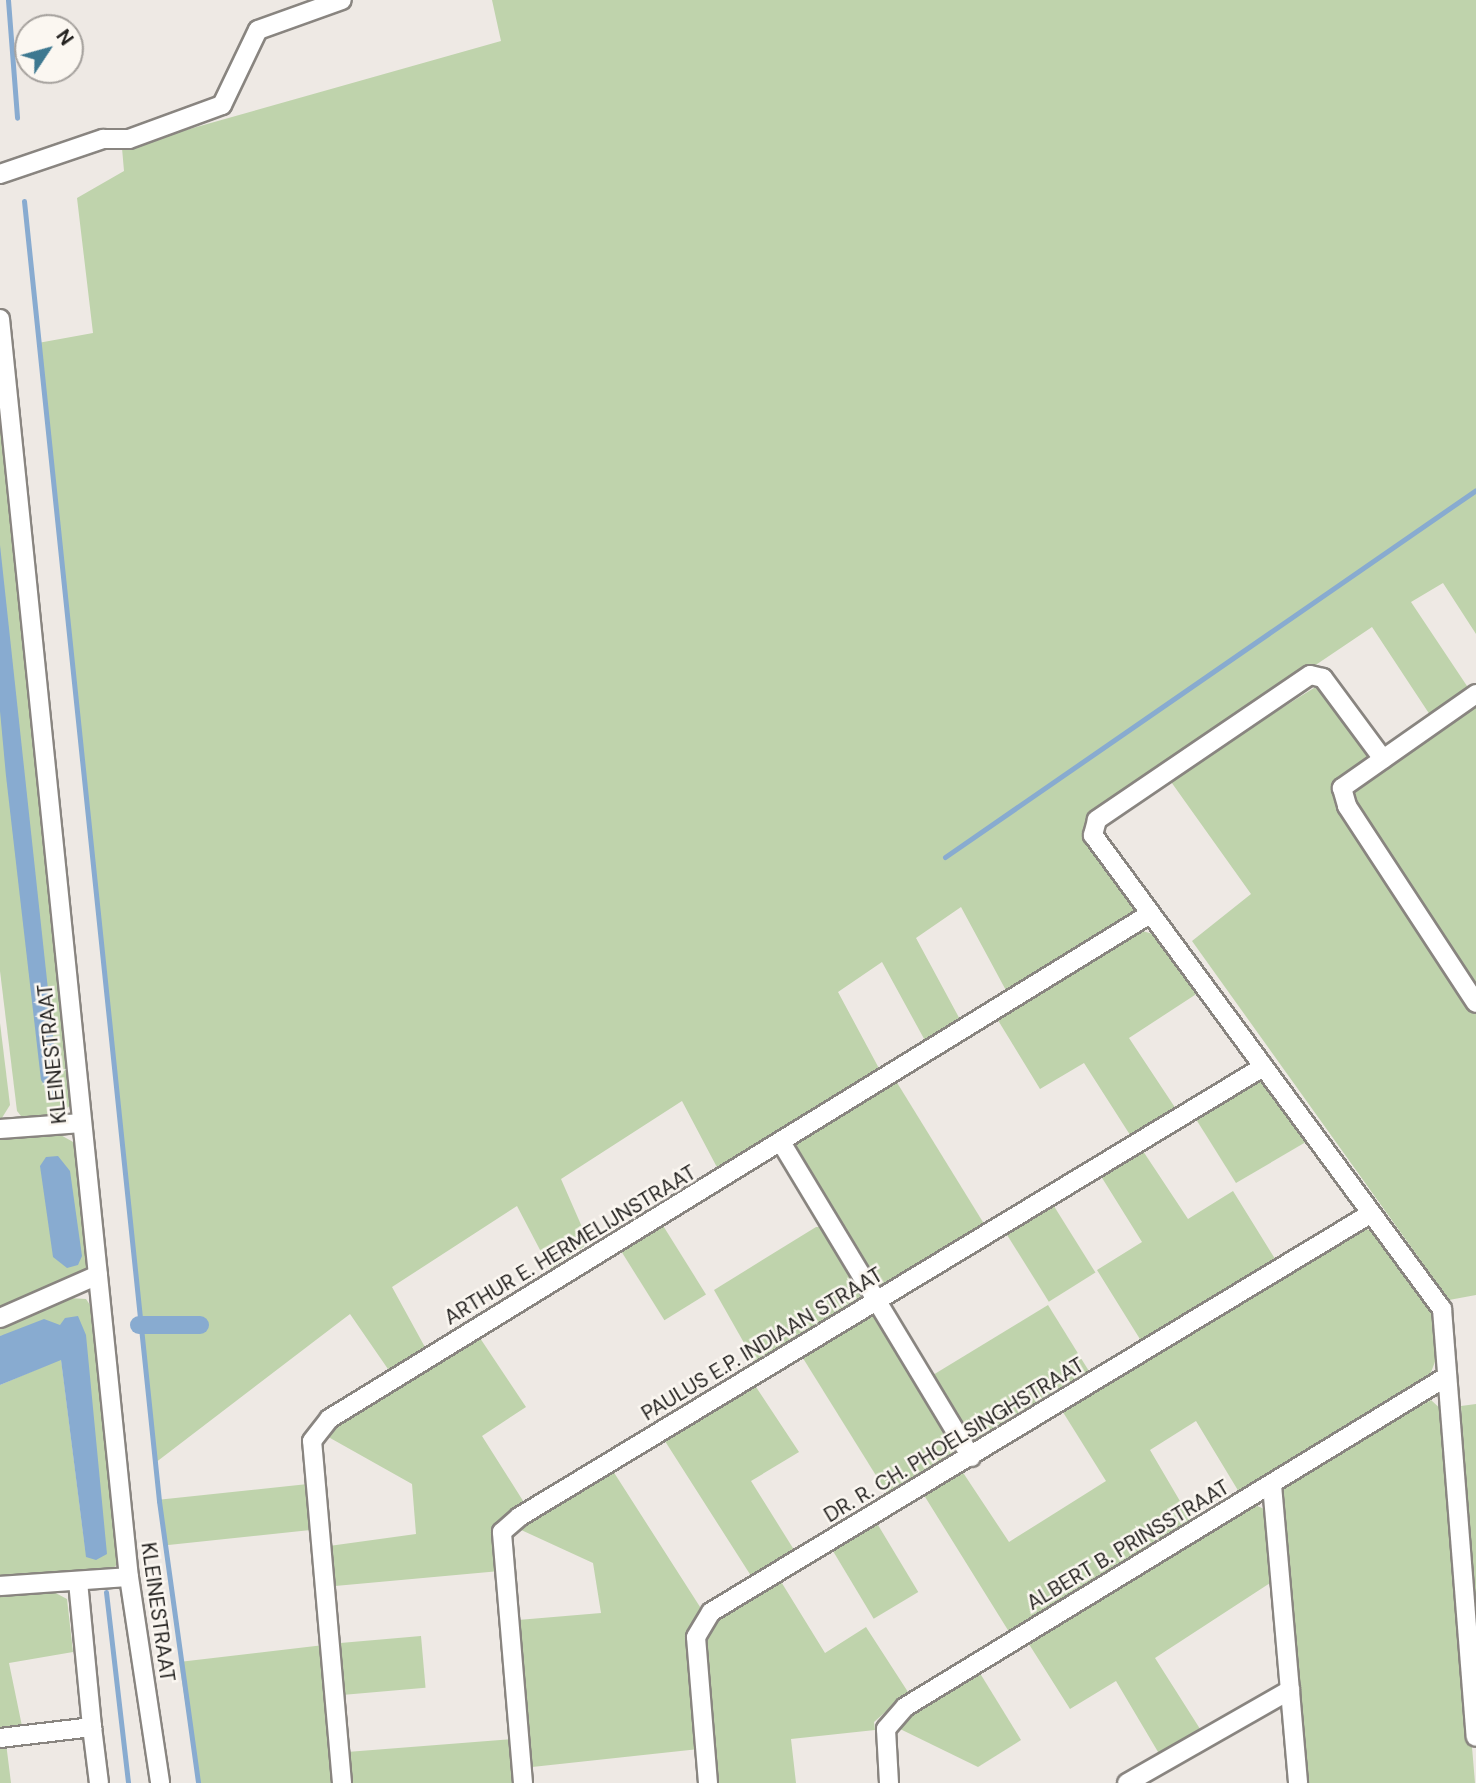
<!DOCTYPE html>
<html>
<head>
<meta charset="utf-8">
<style>
	body { margin:0 }
	#map { position:relative; width:1476px; height:1783px; overflow:hidden; background:#eee9e4; font-family:"DM Sans",sans-serif }
	div>[style] { position:absolute }
	[style*='--x'] { left:calc(var(--x)*1px); top:calc(var(--y)*1px); width:calc(var(--w)*1px); rotate:calc(var(--a)*1deg) }
	.green>* { inset:0; background:#bfd3ac; transform-origin:0 0 }
	.water>* { inset:0; background:#88abd0 }
	.stream>* { height:5px; margin:-2.5px; padding:0 2.5px; transform-origin:2.5px; border-radius:2.5px; background:#88abd0 }
	.canal>* { height:18px; margin:-9px; padding:0 9px; transform-origin:9px; border-radius:9px; background:#88abd0 }
	.roads { filter:drop-shadow(2px 0 #898580) drop-shadow(-2px 0 #898580) drop-shadow(0 2px #898580) drop-shadow(0 -2px #898580) }
	.minor>* { height:18px; margin:-9px; padding:0 9px; transform-origin:9px; border-radius:9px; background:#fff }
	span { translate:-50% -50%; white-space:nowrap; text-align:center; line-height:1.15; -webkit-text-stroke:5px #fbf7f1; paint-order:stroke }
	.street-label { font-size:21px; color:#23211f }
	.north { position:absolute; left:14px; top:14px; width:70px; height:70px; box-sizing:border-box; background:#fbf7f1; border:2px solid #a5a19d; border-radius:50%; rotate:54deg; font-size:19px; font-weight:700; line-height:28px; text-align:center; color:#23211f }
	.north::after { content:''; display:block; margin:auto; width:24px; height:32px; background:#3d7890; clip-path:polygon(50% 0,100% 100%,50% 72%,0 100%) }
</style>
</head>
<body>
<div id="map">
	<div class="green">
		<i style="clip-path:polygon(492px 0,1476px 0,1476px 634px,1443px 583px,1411px 602px,1471px 692px,1432px 718px,1372px 627px,1086px 820px,1089px 840px,1137px 916px,1009px 996px,961px 907px,916px 938px,963px 1025px,928px 1046px,882px 962px,838px 992px,882px 1074px,720px 1173px,682px 1101px,561px 1179px,589px 1243px,550px 1269px,517px 1206px,392px 1287px,426px 1349px,390px 1372px,350px 1314px,155px 1463px,38px 343px,93px 333px,77px 198px,124px 171px,122px 148px,501px 41px)"></i>
		<i style="clip-path:polygon(0 331px,74px 1101px,61px 1115px,47px 1118px,21px 1116px,17px 1111px,0 971px)"></i>
		<i style="clip-path:polygon(1317px 686px,1327px 690px,1374px 756px,1336px 783px,1346px 820px,1476px 1014px,1476px 1295px,1449px 1300px,1192px 941px,1251px 894px,1169px 779px)"></i>
		<i style="clip-path:polygon(1476px 703px,1476px 993px,1352px 804px,1350px 791px)"></i>
		<i style="clip-path:polygon(1139px 930px,1160px 936px,1201px 991px,1129px 1038px,1176px 1109px,1132px 1138px,1084px 1063px,1040px 1089px,996px 1017px)"></i>
		<i style="clip-path:polygon(0 1023px,10px 1105px,0 1121px)"></i>
		<i style="clip-path:polygon(1254px 1079px,1265px 1080px,1311px 1139px,1236px 1183px,1194px 1116px)"></i>
		<i style="clip-path:polygon(896px 1081px,986px 1227px,879px 1287px,798px 1156px,796px 1145px,800px 1137px)"></i>
		<i style="clip-path:polygon(57px 1133px,75px 1143px,79px 1152px,89px 1265px,86px 1273px,0 1313px,0 1139px)"></i>
		<i style="clip-path:polygon(1141px 1148px,1188px 1219px,1233px 1191px,1277px 1262px,1143px 1344px,1097px 1270px,1142px 1242px,1099px 1173px)"></i>
		<i style="left:1052px;top:1203px;width:82px;height:55px;rotate:58deg"></i>
		<i style="left:662px;top:1224px;width:83px;height:49px;rotate:58deg"></i>
		<i style="clip-path:polygon(1359px 1226px,1376px 1233px,1426px 1297px,1433px 1314px,1438px 1354px,1428px 1380px,1242px 1497px,1196px 1421px,1150px 1450px,1194px 1525px,1011px 1635px,922px 1492px,960px 1468px,1009px 1542px,1106px 1481px,1061px 1409px)"></i>
		<i style="clip-path:polygon(816px 1227px,825px 1227px,861px 1284px,862px 1294px,858px 1302px,756px 1364px,714px 1290px)"></i>
		<i style="clip-path:polygon(69px 1298px,86px 1299px,96px 1314px,119px 1563px,108px 1572px,0 1582px,0 1385px,61px 1359px,86px 1556px,60px 1325px,0 1336px,0 1328px)"></i>
		<i style="clip-path:polygon(1048px 1305px,1092px 1376px,977px 1443px,969px 1442px,928px 1378px)"></i>
		<i style="clip-path:polygon(867px 1314px,877px 1315px,954px 1439px,954px 1450px,946px 1467px,890px 1498px,801px 1355px)"></i>
		<i style="clip-path:polygon(478px 1335px,526px 1407px,482px 1436px,525px 1504px,503px 1518px,497px 1534px,500px 1571px,335px 1586px,329px 1546px,416px 1534px,412px 1484px,323px 1434px,334px 1422px)"></i>
		<i style="clip-path:polygon(754px 1384px,799px 1452px,751px 1481px,796px 1553px,753px 1579px,663px 1438px)"></i>
		<i style="clip-path:polygon(1431px 1400px,1444px 1412px,1475px 1783px,1303px 1783px,1280px 1487px)"></i>
		<i style="clip-path:polygon(1476px 1404px,1476px 1619px,1473px 1619px,1461px 1406px)"></i>
		<i style="clip-path:polygon(613px 1471px,702px 1610px,689px 1631px,699px 1749px,532px 1767px,518px 1620px,601px 1613px,593px 1563px,519px 1529px,526px 1518px)"></i>
		<i style="left:308px;top:1484px;width:46px;height:150px;rotate:84deg"></i>
		<i style="clip-path:polygon(1255px 1505px,1269px 1511px,1273px 1581px,1155px 1658px,1202px 1732px,1161px 1757px,1116px 1681px,1070px 1709px,1027px 1641px)"></i>
		<i style="left:875px;top:1520px;width:84px;height:52px;rotate:59deg"></i>
		<i style="clip-path:polygon(780px 1580px,825px 1653px,866px 1627px,908px 1692px,874px 1722px,875px 1730px,791px 1739px,796px 1783px,713px 1783px,703px 1633px,710px 1622px)"></i>
		<i style="clip-path:polygon(48px 1589px,67px 1599px,73px 1652px,9px 1663px,23px 1731px,0 1733px,0 1594px)"></i>
		<i style="left:421px;top:1636px;width:52px;height:81px;rotate:85deg"></i>
		<i style="clip-path:polygon(324px 1645px,336px 1783px,198px 1783px,179px 1662px)"></i>
		<i style="clip-path:polygon(978px 1670px,1021px 1740px,978px 1767px,896px 1727px,901px 1717px)"></i>
		<i style="clip-path:polygon(514px 1739px,517px 1783px,350px 1783px,347px 1752px)"></i>
		<i style="clip-path:polygon(6px 1743px,11px 1783px,0 1783px,0 1744px)"></i>
	</div>
	<div class="water">
		<i style="clip-path:polygon(0 545px,58px 1082px,55px 1089px,47px 1089px,41px 1080px,6px 776px,0 711px)"></i>
		<i style="clip-path:polygon(58px 1156px,70px 1171px,82px 1256px,78px 1265px,67px 1268px,53px 1257px,40px 1166px,46px 1157px)"></i>
		<i style="clip-path:polygon(78px 1316px,86px 1335px,107px 1554px,96px 1560px,86px 1557px,61px 1360px,0 1385px,0 1336px,44px 1319px,60px 1325px,65px 1318px)"></i>
	</div>
	<div class="stream">
		<i style="--x:8;--y:0;--w:118;--a:85.6"></i>
		<i style="--x:24;--y:201;--w:1307;--a:84.07"></i>
		<i style="--x:159;--y:1501;--w:285;--a:82.1"></i>
		<i style="--x:945;--y:857;--w:645;--a:-34.65"></i>
		<i style="--x:51;--y:1082;--w:17;--a:83"></i>
		<i style="--x:106;--y:1592;--w:192;--a:83.4"></i>
	</div>
	<div class="canal">
		<i style="--x:139;--y:1325;--w:61;--a:0"></i>
	</div>
	<div class="roads">
		<div class="minor">
			<i style="--x:0;--y:174;--w:109;--a:-18.8"></i>
			<i style="--x:103;--y:139;--w:26;--a:0"></i>
			<i style="--x:129;--y:139;--w:99;--a:-20.1"></i>
			<i style="--x:222;--y:105;--w:83;--a:-64.4"></i>
			<i style="--x:258;--y:30;--w:89;--a:-19.7"></i>
			<i style="--x:0;--y:319;--w:1265;--a:84.15"></i>
			<i style="--x:129;--y:1577;--w:208;--a:81.4"></i>
			<i style="--x:1476;--y:694;--w:164;--a:145"></i>
			<i style="--x:1342;--y:788;--w:19;--a:74"></i>
			<i style="--x:1347;--y:806;--w:235;--a:56.8"></i>
			<i style="--x:1383;--y:759;--w:101;--a:-126.5"></i>
			<i style="--x:1323;--y:678;--w:13;--a:-167"></i>
			<i style="--x:1310;--y:675;--w:258;--a:145.8"></i>
			<i style="--x:1097;--y:820;--w:16;--a:105"></i>
			<i style="--x:1093;--y:835;--w:589;--a:53.64"></i>
			<i style="--x:1442;--y:1309;--w:429;--a:85.5"></i>
			<i style="--x:0;--y:1129;--w:82;--a:-4.2"></i>
			<i style="--x:781;--y:1142;--w:368;--a:58.9"></i>
			<i style="--x:0;--y:1318;--w:107;--a:-23.7"></i>
			<i style="--x:1272;--y:1485;--w:299;--a:85"></i>
			<i style="--x:0;--y:1586;--w:129;--a:-4"></i>
			<i style="--x:92;--y:1727;--w:56;--a:82.9"></i>
			<i style="--x:0;--y:1738;--w:93;--a:-6.8"></i>
			<i style="--x:92;--y:1727;--w:146;--a:-95.5"></i>
			<i style="--x:342;--y:1783;--w:343;--a:-95"></i>
			<i style="--x:312;--y:1441;--w:28;--a:-52"></i>
			<i style="--x:329;--y:1419;--w:964;--a:-31.6"></i>
			<i style="--x:523;--y:1783;--w:252;--a:-94.8"></i>
			<i style="--x:502;--y:1532;--w:23;--a:-41"></i>
			<i style="--x:519;--y:1517;--w:870;--a:-31.17"></i>
			<i style="--x:708;--y:1783;--w:146;--a:-94.7"></i>
			<i style="--x:696;--y:1637;--w:29;--a:-59"></i>
			<i style="--x:711;--y:1612;--w:770;--a:-31.13"></i>
			<i style="--x:889;--y:1783;--w:54;--a:-93.2"></i>
			<i style="--x:886;--y:1729;--w:29;--a:-49"></i>
			<i style="--x:905;--y:1707;--w:634;--a:-31.38"></i>
			<i style="--x:1127;--y:1783;--w:188;--a:-29.7"></i>
		</div>
	</div>
	<div class="street-label">
		<span style="left:52px;top:1054px;rotate:-96deg">KLEINESTRAAT</span>
		<span style="left:570px;top:1245px;rotate:-31deg">ARTHUR E. HERMELIJNSTRAAT</span>
		<span style="left:762px;top:1344px;rotate:-31deg">PAULUS E.P. INDIAAN STRAAT</span>
		<span style="left:954px;top:1440px;rotate:-31deg">DR. R. CH. PHOELSINGHSTRAAT</span>
		<span style="left:1128px;top:1545px;rotate:-31deg">ALBERT B. PRINSSTRAAT</span>
		<span style="left:158px;top:1612px;rotate:82deg">KLEINESTRAAT</span>
	</div>
	<div class="north">N</div>
</div>
</body>
</html>
